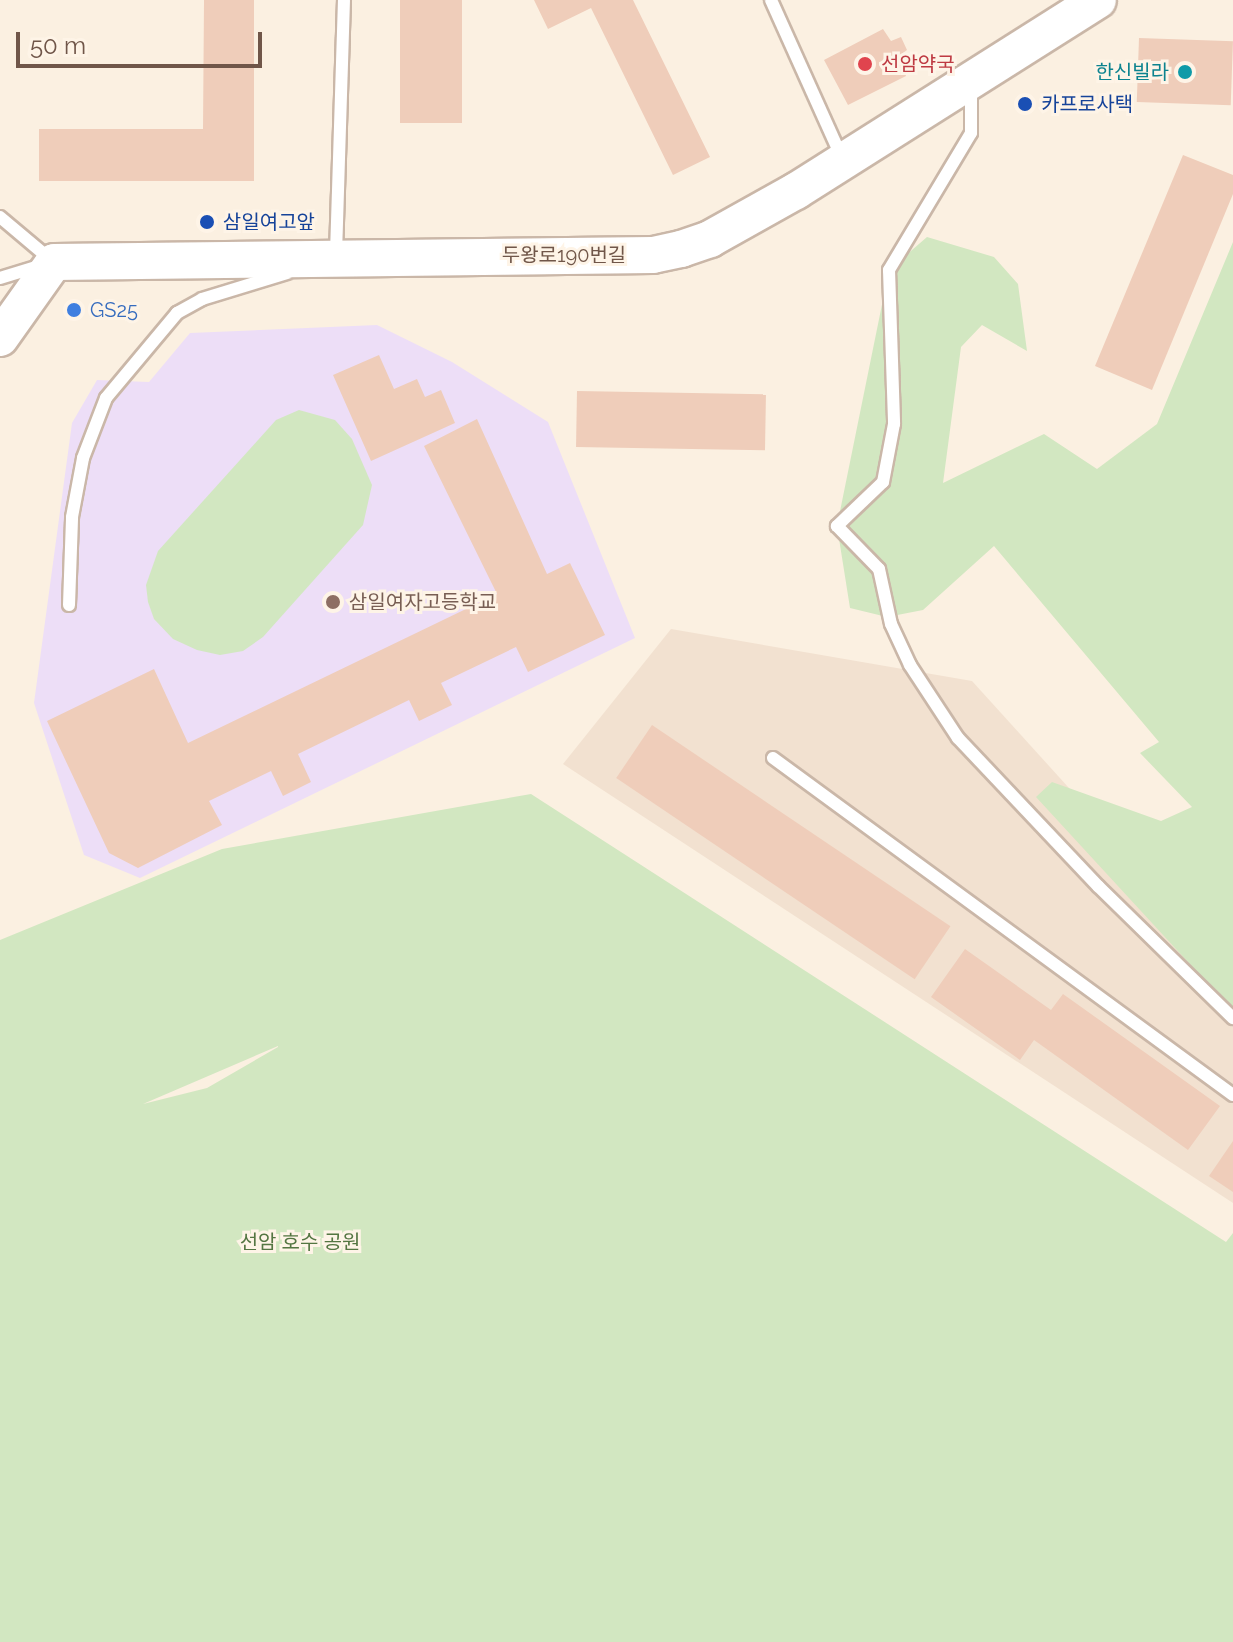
<!DOCTYPE html>
<html>
<head>
<meta charset="utf-8">
<style>
	body { margin:0 }
	#map { position:relative; width:1233px; height:1642px; overflow:hidden; background:#fbf0e1; font-family:Raleway,"Noto Sans KR",sans-serif }
	div>[style] { position:absolute }
	[style*='--x'] { left:calc(var(--x)*1px); top:calc(var(--y)*1px); width:calc(var(--w)*1px); rotate:calc(var(--a)*1deg) }
	.residential>* { inset:0; background:#f2e1d0 }
	.education>* { inset:0; background:#eddef7 }
	.green>* { inset:0; background:#d2e7c1 }
	.building>* { inset:0; background:#efcdba; transform-origin:0 0 }
	.roads { filter:drop-shadow(2px 0 #cab7a8) drop-shadow(-2px 0 #cab7a8) drop-shadow(0 2px #cab7a8) drop-shadow(0 -2px #cab7a8) }
	.lane>* { height:12px; margin:-6px; padding:0 6px; transform-origin:6px; border-radius:6px; background:#fff }
	.secondary>* { height:36px; margin:-18px; padding:0 18px; transform-origin:18px; border-radius:18px; background:#fff }
	.dots>* { width:22px; height:22px; translate:-50% -50%; box-sizing:border-box; border:4px solid #fef4e7; border-radius:50% }
	span { translate:-50% -50%; white-space:nowrap; text-align:center; line-height:1.15; -webkit-text-stroke:6px #fef4e7; paint-order:stroke }
	.health-label { font-size:20px; color:#be3a42 }
	.left { translate:0 -50%; text-align:left }
	.culture-label { font-size:20px; color:#0d838f }
	.right { translate:-100% -50%; text-align:right }
	.transit-label { font-size:20px; color:#164399 }
	.street-label { font-size:20px; color:#705649 }
	.shop-label { font-size:20px; color:#366cbe }
	.education-label { font-size:20px; color:#785e54 }
	.park-label { font-size:20px; color:#547642 }
	.scale { position:absolute; left:16px; top:32px; width:246px; height:36px; box-sizing:border-box; border:4px solid #705649; border-top:0; padding-left:10px; font-size:24px; line-height:28px; white-space:nowrap; color:#705649; -webkit-text-stroke:6px #fef4e7; paint-order:stroke }
</style>
</head>
<body>
<div id="map">
	<div class="residential">
		<i style="clip-path:polygon(671px 629px,972px 681px,1233px 969px,1233px 1203px,563px 764px)"></i>
	</div>
	<div class="education">
		<i style="clip-path:polygon(377px 325px,452px 362px,548px 422px,635px 638px,140px 878px,84px 855px,34px 703px,72px 423px,97px 380px,149px 382px,190px 333px)"></i>
	</div>
	<div class="green">
		<i style="clip-path:polygon(927px 237px,994px 257px,1018px 284px,1027px 351px,982px 325px,961px 347px,943px 483px,1044px 434px,1097px 469px,1157px 424px,1233px 242px,1233px 1011px,1036px 797px,1052px 782px,1161px 821px,1192px 807px,1140px 753px,1159px 742px,994px 546px,923px 610px,887px 617px,850px 608px,837px 526px,889px 270px)"></i>
		<i style="clip-path:polygon(299px 410px,335px 420px,352px 439px,372px 485px,363px 525px,263px 637px,243px 651px,220px 655px,197px 650px,173px 639px,154px 619px,148px 602px,146px 585px,158px 551px,276px 420px)"></i>
		<i style="clip-path:polygon(evenodd,531px 794px,1226px 1242px,1233px 1233px,1233px 1642px,0 1642px,0 940px,222px 849px,531px 794px,278px 1047px,207px 1088px,143px 1104px,278px 1046px,278px 1047px)"></i>
	</div>
	<div class="building">
		<i style="clip-path:polygon(204px 0,254px 0,254px 181px,39px 181px,39px 129px,203px 129px)"></i>
		<i style="left:400px;top:0;width:62px;height:123px"></i>
		<i style="clip-path:polygon(534px 0,633px 0,710px 157px,673px 175px,591px 8px,548px 29px)"></i>
		<i style="clip-path:polygon(883px 29px,891px 41px,901px 37px,907px 50px,900px 55px,906px 76px,848px 105px,824px 60px)"></i>
		<i style="left:1139px;top:38px;width:94px;height:64px;rotate:2deg"></i>
		<i style="clip-path:polygon(1183px 155px,1233px 175px,1233px 194px,1152px 390px,1095px 366px)"></i>
		<i style="clip-path:polygon(379px 355px,394px 389px,417px 379px,425px 397px,441px 390px,455px 423px,371px 461px,333px 375px)"></i>
		<i style="left:577px;top:391px;width:189px;height:56px;rotate:1deg"></i>
		<i style="clip-path:polygon(477px 419px,547px 574px,570px 563px,605px 635px,528px 672px,516px 647px,441px 683px,452px 705px,419px 721px,409px 700px,298px 754px,311px 782px,283px 796px,271px 771px,209px 801px,222px 825px,138px 868px,109px 853px,47px 721px,154px 669px,188px 743px,497px 594px,424px 446px)"></i>
		<i style="left:652px;top:725px;width:360px;height:64px;rotate:34deg"></i>
		<i style="clip-path:polygon(965px 949px,1051px 1010px,1063px 994px,1220px 1106px,1188px 1150px,1034px 1040px,1020px 1060px,931px 997px)"></i>
		<i style="clip-path:polygon(1233px 1141px,1233px 1192px,1209px 1176px)"></i>
	</div>
	<div class="roads">
		<div class="lane">
			<i style="--x:771;--y:0;--w:173;--a:65.8"></i>
			<i style="--x:971;--y:86;--w:47;--a:90"></i>
			<i style="--x:971;--y:133;--w:160;--a:120.9"></i>
			<i style="--x:889;--y:270;--w:154;--a:88.1"></i>
			<i style="--x:894;--y:424;--w:59;--a:100.7"></i>
			<i style="--x:883;--y:482;--w:64;--a:136.3"></i>
			<i style="--x:837;--y:526;--w:60;--a:45.7"></i>
			<i style="--x:879;--y:569;--w:56;--a:77.7"></i>
			<i style="--x:891;--y:624;--w:45;--a:65.1"></i>
			<i style="--x:910;--y:665;--w:87;--a:56.7"></i>
			<i style="--x:958;--y:738;--w:204;--a:46.6"></i>
			<i style="--x:1098;--y:886;--w:189;--a:44.4"></i>
			<i style="--x:0;--y:217;--w:67;--a:40.1"></i>
			<i style="--x:336;--y:254;--w:254;--a:-88.2"></i>
			<i style="--x:0;--y:278;--w:41;--a:-17.1"></i>
			<i style="--x:69;--y:605;--w:88;--a:-88"></i>
			<i style="--x:72;--y:517;--w:60;--a:-79.4"></i>
			<i style="--x:83;--y:458;--w:64;--a:-69"></i>
			<i style="--x:106;--y:398;--w:111;--a:-50.1"></i>
			<i style="--x:177;--y:313;--w:29;--a:-29"></i>
			<i style="--x:202;--y:299;--w:89;--a:-17"></i>
			<i style="--x:773;--y:758;--w:570;--a:36.23"></i>
		</div>
		<div class="secondary">
			<i style="--x:0;--y:338;--w:93;--a:-54.6"></i>
			<i style="--x:54;--y:262;--w:599;--a:-0.67"></i>
			<i style="--x:653;--y:255;--w:29;--a:-12"></i>
			<i style="--x:681;--y:249;--w:31;--a:-19"></i>
			<i style="--x:710;--y:239;--w:98;--a:-29.2"></i>
			<i style="--x:796;--y:191;--w:357;--a:-32.3"></i>
		</div>
	</div>
	<div class="dots">
		<i style="left:865px;top:64px;background:#e0444e"></i>
		<i style="left:1185px;top:72px;background:#0f9aa8"></i>
		<i style="left:1025px;top:104px;background:#1a4fb4"></i>
		<i style="left:207px;top:222px;background:#1a4fb4"></i>
		<i style="left:74px;top:310px;background:#3f7fe0"></i>
		<i style="left:333px;top:602px;background:#8d6e63"></i>
	</div>
	<div class="health-label">
		<span class="left" style="left:881px;top:64px">선암약국</span>
	</div>
	<div class="culture-label">
		<span class="right" style="left:1169px;top:72px">한신빌라</span>
	</div>
	<div class="transit-label">
		<span class="left" style="left:1041px;top:104px">카프로사택</span>
		<span class="left" style="left:223px;top:222px">삼일여고앞</span>
	</div>
	<div class="street-label">
		<span style="left:564px;top:255px">두왕로190번길</span>
	</div>
	<div class="shop-label">
		<span class="left" style="left:90px;top:310px">GS25</span>
	</div>
	<div class="education-label">
		<span class="left" style="left:349px;top:602px">삼일여자고등학교</span>
	</div>
	<div class="park-label">
		<span style="left:300px;top:1242px">선암 호수 공원</span>
	</div>
	<div class="scale">50 m</div>
</div>
</body>
</html>
